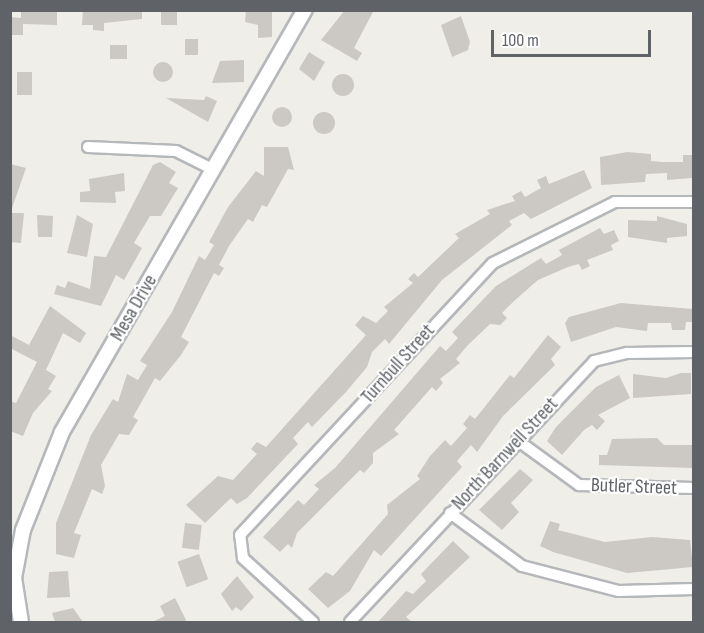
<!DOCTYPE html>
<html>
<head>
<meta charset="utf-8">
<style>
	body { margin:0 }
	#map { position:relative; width:704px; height:633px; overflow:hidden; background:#f0eee8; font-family:"Sofia Sans Condensed",sans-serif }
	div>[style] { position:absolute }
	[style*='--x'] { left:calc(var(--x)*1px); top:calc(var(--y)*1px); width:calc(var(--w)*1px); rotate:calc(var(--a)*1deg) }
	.building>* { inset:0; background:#ccc9c4; transform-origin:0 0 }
	.round { border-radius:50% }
	.roads { filter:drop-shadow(2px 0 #b5b8bb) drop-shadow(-2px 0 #b5b8bb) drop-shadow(0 2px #b5b8bb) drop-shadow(0 -2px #b5b8bb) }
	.street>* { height:10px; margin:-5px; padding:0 5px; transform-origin:5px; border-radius:5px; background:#fff }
	.secondary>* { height:14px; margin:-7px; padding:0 7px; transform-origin:7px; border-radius:7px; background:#fff }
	span { translate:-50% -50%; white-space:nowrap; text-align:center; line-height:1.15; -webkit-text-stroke:4.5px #fff; paint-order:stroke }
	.street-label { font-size:20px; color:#5f6367 }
	.frame { position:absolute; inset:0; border:12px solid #5f6367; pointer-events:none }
	.scale { position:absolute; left:491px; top:30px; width:160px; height:27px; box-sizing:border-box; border:3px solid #5f6367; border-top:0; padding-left:8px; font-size:18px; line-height:21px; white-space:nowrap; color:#5f6367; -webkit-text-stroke:4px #fff; paint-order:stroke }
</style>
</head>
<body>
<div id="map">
	<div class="building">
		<i style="clip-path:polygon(21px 10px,57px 10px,57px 25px,23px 24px,23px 35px,10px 35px,10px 17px,21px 18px)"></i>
		<i style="clip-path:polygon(83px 10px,142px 10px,142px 19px,104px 23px,104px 31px,93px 30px,93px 25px,82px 25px)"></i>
		<i style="left:161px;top:10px;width:16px;height:15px"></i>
		<i style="clip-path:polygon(246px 10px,272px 10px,272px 37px,258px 38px,258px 25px,245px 22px)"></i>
		<i style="clip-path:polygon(345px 10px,374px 10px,354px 48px,362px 53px,357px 61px,321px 40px)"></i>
		<i style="clip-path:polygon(461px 16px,470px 42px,468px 50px,452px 57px,441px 25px)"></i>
		<i style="left:185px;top:39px;width:13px;height:16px"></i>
		<i style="left:110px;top:45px;width:17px;height:14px"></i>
		<i style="clip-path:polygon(309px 52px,325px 62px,314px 81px,299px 69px)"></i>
		<i style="clip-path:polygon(244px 60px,244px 82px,212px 83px,220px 61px)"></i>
		<i class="round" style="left:153px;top:62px;width:20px;height:20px"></i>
		<i style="left:17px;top:72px;width:15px;height:23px"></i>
		<i class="round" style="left:332px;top:74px;width:22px;height:22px"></i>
		<i style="clip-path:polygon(206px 96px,217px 101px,208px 122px,166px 98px,204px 100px)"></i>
		<i class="round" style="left:272px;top:107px;width:20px;height:20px"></i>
		<i class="round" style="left:313px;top:112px;width:22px;height:22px"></i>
		<i style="clip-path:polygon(264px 147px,288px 147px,294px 170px,288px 169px,267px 207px,262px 205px,253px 222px,248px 219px,229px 246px,219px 265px,224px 268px,219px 276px,214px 273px,181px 337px,189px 342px,181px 355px,160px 381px,155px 378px,133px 417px,138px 420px,129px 435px,119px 434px,101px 465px,105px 486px,102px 494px,92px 489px,74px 533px,81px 535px,74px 558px,56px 554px,56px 523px,91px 435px,113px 399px,118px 402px,127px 374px,138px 380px,147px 365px,140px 361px,172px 312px,199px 256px,205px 260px,214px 245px,209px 242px,228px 207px,256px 171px,264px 176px)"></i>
		<i style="clip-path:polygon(627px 152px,651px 154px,651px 161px,663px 162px,683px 162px,683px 155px,693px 155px,692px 178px,667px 180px,667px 173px,646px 174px,645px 182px,601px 185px,600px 157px)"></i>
		<i style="clip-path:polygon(160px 162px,176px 172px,169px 183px,178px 188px,161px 216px,150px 216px,141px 231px,134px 243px,142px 248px,124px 280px,116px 275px,101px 306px,54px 294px,57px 285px,65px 288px,68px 281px,90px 289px,94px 256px,106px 257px,153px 165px)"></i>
		<i style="clip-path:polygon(10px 164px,26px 168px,11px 211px,10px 211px)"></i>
		<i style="clip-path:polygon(584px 170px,592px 188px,531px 219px,524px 213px,509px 221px,512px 225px,442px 280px,389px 344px,385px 339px,372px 352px,367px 367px,346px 392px,312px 427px,308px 422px,293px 438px,298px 444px,247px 498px,237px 504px,231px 498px,205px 523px,186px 505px,218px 476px,233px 480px,257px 454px,251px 449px,257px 442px,266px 447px,366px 335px,355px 325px,363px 316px,376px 323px,388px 311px,384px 307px,413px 283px,408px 279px,414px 273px,418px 277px,459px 238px,455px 234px,490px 214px,487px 210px,515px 201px,512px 196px,521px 191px,525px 197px,541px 188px,537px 180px,546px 176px,549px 184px)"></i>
		<i style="clip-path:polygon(124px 173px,125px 191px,115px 192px,116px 203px,80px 202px,80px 192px,90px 191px,89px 179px)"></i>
		<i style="clip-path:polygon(10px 213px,24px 213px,21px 243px,10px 242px)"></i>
		<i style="clip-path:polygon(37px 215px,53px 216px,52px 237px,38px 237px)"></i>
		<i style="clip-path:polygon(77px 215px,93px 224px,87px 257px,67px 253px)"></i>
		<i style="clip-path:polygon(657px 216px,687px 224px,687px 236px,667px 238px,667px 243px,628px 237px,628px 220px,657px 221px)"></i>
		<i style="clip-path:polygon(600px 228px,604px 234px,614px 230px,619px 241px,611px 245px,613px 250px,587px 260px,590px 266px,582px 270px,579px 264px,568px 267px,538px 280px,514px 301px,502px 313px,507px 318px,500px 325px,490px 324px,467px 346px,456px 359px,460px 363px,440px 379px,443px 383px,436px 391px,432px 387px,394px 430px,399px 434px,373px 453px,373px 463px,364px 473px,360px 470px,297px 533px,292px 548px,288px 544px,280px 552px,263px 537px,298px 500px,304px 505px,319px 489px,314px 485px,335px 468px,440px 346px,446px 351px,458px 338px,452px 332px,496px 286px,541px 258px,546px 264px,562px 255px,559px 250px)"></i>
		<i style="clip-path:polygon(621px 303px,693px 309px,693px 322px,686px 322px,685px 330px,672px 330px,671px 323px,648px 323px,647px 331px,616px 327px,571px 342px,565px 323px,569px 317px)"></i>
		<i style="clip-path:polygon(50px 306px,86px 333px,80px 343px,63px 333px,46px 370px,56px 376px,48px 389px,52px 391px,33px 413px,23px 436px,10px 431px,10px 401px,16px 403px,37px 362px,10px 348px,10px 335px,29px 345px)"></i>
		<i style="clip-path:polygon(548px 335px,561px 347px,551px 359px,555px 365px,503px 416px,477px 452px,471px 445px,457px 461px,462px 467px,381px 556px,374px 550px,350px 591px,328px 608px,308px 589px,326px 572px,333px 576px,388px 514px,387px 505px,420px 479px,417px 476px,430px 456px,445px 440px,451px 446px,467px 428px,463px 424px,470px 415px,475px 419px,510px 375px,514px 378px)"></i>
		<i style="clip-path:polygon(681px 373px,691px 373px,691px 394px,633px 398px,633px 374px,666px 378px)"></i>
		<i style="clip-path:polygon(619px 375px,630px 398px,598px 415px,605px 421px,597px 430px,592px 425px,584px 430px,562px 455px,547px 441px,556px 427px,596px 387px)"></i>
		<i style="clip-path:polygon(657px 438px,664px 445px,693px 445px,693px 468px,599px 465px,599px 455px,607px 455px,612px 439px)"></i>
		<i style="clip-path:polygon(520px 469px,533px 480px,511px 503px,519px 512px,502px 530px,479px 510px)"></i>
		<i style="clip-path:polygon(550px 521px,560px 524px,558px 530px,605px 542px,652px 537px,690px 540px,693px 567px,627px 573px,553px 552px,540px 546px)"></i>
		<i style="left:185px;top:523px;width:17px;height:25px;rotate:7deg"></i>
		<i style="clip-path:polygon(453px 541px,470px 557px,406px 617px,412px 622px,378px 622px,406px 591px,413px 594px,426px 581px,421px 574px)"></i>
		<i style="left:199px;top:554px;width:27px;height:23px;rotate:70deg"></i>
		<i style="clip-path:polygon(68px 571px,70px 597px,47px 598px,49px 572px)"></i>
		<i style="clip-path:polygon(237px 576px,254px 597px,241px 611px,236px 607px,232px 611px,221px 594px)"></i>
		<i style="clip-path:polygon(175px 598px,187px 622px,152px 622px,165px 616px,160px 606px)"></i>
		<i style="clip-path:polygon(73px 608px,83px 622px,55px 622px,52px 613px)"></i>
	</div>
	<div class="roads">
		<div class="street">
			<i style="--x:88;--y:147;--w:88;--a:2.6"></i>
			<i style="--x:176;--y:151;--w:42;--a:26.6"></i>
			<i style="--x:517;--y:440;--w:77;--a:36"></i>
			<i style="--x:579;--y:485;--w:115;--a:1.5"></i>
			<i style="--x:450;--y:513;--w:89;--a:36.4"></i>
			<i style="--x:522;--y:566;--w:100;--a:14.5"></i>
			<i style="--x:619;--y:591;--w:75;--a:-1.5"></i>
			<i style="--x:313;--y:622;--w:95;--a:-137.6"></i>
			<i style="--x:243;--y:558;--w:23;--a:-97"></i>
			<i style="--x:240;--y:535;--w:371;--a:-47.1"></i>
			<i style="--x:493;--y:263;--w:136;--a:-26.6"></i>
			<i style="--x:615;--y:202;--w:79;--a:0"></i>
			<i style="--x:350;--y:622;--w:357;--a:-46.9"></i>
			<i style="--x:594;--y:361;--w:34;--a:-14"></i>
			<i style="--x:627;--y:353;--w:67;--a:-0.9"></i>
		</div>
		<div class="secondary">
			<i style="--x:21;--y:622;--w:45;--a:-99"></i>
			<i style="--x:14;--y:578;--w:49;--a:-79.4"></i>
			<i style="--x:23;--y:530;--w:105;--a:-68.3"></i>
			<i style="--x:62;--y:432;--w:487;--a:-60.1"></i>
		</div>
	</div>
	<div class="street-label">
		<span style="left:134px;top:308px;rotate:-60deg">Mesa Drive</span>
		<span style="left:398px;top:364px;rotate:-48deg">Turnbull Street</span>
		<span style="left:505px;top:454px;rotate:-47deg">North Barnwell Street</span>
		<span style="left:634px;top:487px;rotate:2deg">Butler Street</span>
	</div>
	<div class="frame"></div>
	<div class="scale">100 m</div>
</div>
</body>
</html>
